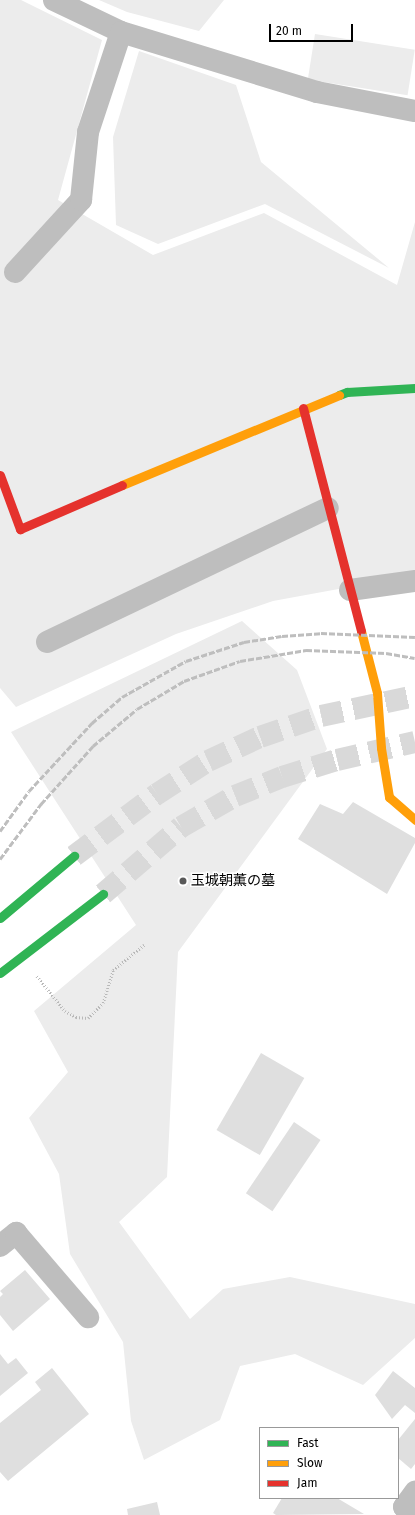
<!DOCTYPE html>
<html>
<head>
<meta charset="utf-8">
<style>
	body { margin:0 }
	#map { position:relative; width:415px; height:1515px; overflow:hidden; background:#fff; font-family:"Fira Sans","Noto Sans JP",sans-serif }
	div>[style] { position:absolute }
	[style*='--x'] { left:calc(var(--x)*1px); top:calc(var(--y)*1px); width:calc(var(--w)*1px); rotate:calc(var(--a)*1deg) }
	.green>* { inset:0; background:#ececec; transform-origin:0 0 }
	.building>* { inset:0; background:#dfdfdf; transform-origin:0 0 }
	.secondary-tunnel>* { height:22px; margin-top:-11px; transform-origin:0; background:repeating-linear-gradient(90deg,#d9d9d9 0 22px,transparent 0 33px) }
	.path>* { height:2.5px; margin-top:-1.25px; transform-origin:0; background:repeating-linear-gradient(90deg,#b9b9b9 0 1px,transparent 0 3px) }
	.street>* { height:22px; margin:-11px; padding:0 11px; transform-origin:11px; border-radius:11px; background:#bebebe }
	.fast>* { height:9px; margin:-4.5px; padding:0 4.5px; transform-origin:4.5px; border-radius:4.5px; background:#30b455 }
	.slow>* { height:9px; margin:-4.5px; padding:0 4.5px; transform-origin:4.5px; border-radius:4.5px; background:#ff9f0a }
	.jam>* { height:9px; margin:-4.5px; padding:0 4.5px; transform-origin:4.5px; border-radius:4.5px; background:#e5322d }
	.rail>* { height:3px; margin-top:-1.5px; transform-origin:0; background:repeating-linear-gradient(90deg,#bebebe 0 6px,transparent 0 8px) }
	.dots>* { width:11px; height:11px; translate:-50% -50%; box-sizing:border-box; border:2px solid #fff; border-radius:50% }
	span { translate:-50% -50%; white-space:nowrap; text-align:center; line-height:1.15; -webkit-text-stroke:3px #fff; paint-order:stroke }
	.poi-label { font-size:14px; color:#000 }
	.left { translate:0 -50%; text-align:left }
	.legend { position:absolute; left:259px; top:1427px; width:140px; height:72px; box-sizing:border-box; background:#fff; border:1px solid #999; margin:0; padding:5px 7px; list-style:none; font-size:12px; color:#000 }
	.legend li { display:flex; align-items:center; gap:8px; height:20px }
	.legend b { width:20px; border:1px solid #999 }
	.scale { position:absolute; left:269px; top:24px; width:84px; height:18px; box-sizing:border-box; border:2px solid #000; border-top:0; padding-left:5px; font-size:12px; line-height:14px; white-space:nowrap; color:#000; -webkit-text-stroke:3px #fff; paint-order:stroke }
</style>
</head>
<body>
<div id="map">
	<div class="green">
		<i style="clip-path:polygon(0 0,21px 0,102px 40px,58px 200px,153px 255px,264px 213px,397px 285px,415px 222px,415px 575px,273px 601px,176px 634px,16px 707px,0 688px)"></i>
		<i style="clip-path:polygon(99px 0,224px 0,199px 31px,127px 12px)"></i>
		<i style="left:315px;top:34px;width:101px;height:46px;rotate:9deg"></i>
		<i style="clip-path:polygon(139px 51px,236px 85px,261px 162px,389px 268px,265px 204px,158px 244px,116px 225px,113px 137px)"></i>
		<i style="clip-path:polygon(242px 621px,297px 670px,327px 749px,178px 952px,167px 1177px,119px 1222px,190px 1319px,223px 1289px,290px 1277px,415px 1304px,415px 1338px,363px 1385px,295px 1354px,240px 1366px,220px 1420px,144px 1460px,131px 1421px,123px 1342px,70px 1254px,59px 1174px,29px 1118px,68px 1072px,34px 1011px,136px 925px,11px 732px)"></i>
	</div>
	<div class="building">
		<i style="clip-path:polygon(353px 802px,415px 838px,415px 843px,387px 894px,298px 839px,320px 804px,343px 814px)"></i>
		<i style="left:261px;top:1053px;width:50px;height:89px;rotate:30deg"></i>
		<i style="left:294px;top:1122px;width:32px;height:86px;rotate:34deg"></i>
		<i style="clip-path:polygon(25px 1270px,50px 1299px,13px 1331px,0 1315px,0 1297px,3px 1294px,0 1291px)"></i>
		<i style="clip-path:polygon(0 1354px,8px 1364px,16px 1358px,28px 1373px,0 1396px)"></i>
		<i style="clip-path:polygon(52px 1368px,89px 1414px,8px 1481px,0 1472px,0 1423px,41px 1390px,35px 1382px)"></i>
		<i style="clip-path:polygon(393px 1371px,415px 1388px,415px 1413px,405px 1405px,392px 1419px,375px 1395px)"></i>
		<i style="clip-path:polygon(415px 1419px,415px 1464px,411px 1469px,398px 1458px,398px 1440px)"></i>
		<i style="clip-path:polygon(282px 1498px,337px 1498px,364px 1514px,276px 1515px,273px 1513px)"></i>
		<i style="clip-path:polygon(157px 1502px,160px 1515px,128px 1515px,127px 1509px)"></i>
	</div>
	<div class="secondary-tunnel">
		<i style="--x:74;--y:856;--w:104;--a:-36.8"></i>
		<i style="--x:157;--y:794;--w:61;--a:-32.9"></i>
		<i style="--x:208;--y:761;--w:57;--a:-24.8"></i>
		<i style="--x:260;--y:737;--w:65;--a:-19"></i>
		<i style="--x:321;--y:716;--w:96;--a:-12"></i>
		<i style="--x:103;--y:894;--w:103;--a:-40.7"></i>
		<i style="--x:181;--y:827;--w:62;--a:-29.9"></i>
		<i style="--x:235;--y:796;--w:51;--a:-22"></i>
		<i style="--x:282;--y:777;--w:58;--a:-17.2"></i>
		<i style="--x:337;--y:760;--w:80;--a:-13"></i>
	</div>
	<div class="path">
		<i style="--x:37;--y:976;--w:45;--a:51.3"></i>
		<i style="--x:65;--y:1011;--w:13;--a:29"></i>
		<i style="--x:76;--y:1017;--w:12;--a:5"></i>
		<i style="--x:88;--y:1018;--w:21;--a:-45"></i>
		<i style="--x:103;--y:1003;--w:34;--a:-73"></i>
		<i style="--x:113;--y:970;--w:40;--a:-39"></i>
	</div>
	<div class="street">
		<i style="--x:54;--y:0;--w:74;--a:25.5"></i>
		<i style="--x:121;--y:32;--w:205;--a:17"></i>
		<i style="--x:317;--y:92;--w:100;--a:11"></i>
		<i style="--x:15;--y:272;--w:98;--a:-47.5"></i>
		<i style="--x:81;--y:200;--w:68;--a:-84.1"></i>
		<i style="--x:88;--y:132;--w:105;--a:-71.7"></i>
		<i style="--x:350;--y:590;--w:66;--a:-7.9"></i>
		<i style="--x:47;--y:642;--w:311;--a:-25.5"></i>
		<i style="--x:0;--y:1246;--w:21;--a:-39"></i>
		<i style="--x:16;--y:1233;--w:111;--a:49.4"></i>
		<i style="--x:413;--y:1515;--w:12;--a:-138"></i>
		<i style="--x:404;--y:1507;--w:19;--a:-54"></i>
	</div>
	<div class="fast">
		<i style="--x:339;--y:395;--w:9;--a:-21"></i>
		<i style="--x:347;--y:392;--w:68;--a:-3.4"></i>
		<i style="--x:0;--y:918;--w:97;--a:-40"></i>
		<i style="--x:0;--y:973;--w:130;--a:-37.5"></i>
	</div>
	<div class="slow">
		<i style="--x:122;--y:485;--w:235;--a:-22.5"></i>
		<i style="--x:361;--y:631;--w:64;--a:75.5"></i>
		<i style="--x:377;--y:693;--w:55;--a:85.8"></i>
		<i style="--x:381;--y:748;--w:50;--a:80.7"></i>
		<i style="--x:389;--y:797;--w:35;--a:41"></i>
	</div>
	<div class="jam">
		<i style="--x:303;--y:408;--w:230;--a:75.4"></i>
		<i style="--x:0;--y:475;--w:58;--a:69.7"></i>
		<i style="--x:20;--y:529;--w:111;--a:-23.3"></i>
	</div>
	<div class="rail">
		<i style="--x:0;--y:831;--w:49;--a:-54.1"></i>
		<i style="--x:29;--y:791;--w:93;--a:-47.2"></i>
		<i style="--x:92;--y:723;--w:40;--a:-41"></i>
		<i style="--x:122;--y:697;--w:73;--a:-29.4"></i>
		<i style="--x:186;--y:661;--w:61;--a:-18.1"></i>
		<i style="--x:244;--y:642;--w:38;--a:-9"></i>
		<i style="--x:282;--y:636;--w:39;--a:-4"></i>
		<i style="--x:321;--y:633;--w:94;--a:2.4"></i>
		<i style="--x:0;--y:859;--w:69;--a:-53.3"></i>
		<i style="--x:41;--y:804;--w:78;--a:-48.1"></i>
		<i style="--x:93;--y:746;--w:57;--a:-40.1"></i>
		<i style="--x:137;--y:709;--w:55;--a:-30.8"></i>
		<i style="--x:184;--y:681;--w:59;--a:-19.7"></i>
		<i style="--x:240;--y:661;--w:67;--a:-9.5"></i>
		<i style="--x:306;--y:650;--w:80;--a:2.1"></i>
		<i style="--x:386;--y:653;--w:29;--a:10"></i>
	</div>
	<div class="dots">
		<i style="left:183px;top:881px;background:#595959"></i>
	</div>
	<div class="poi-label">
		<span class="left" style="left:191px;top:881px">玉城朝薫の墓</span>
	</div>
	<ul class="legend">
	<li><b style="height:5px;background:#30b455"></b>Fast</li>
	<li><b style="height:5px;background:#ff9f0a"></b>Slow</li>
	<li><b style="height:5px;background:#e5322d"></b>Jam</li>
	</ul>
	<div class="scale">20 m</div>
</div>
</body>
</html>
